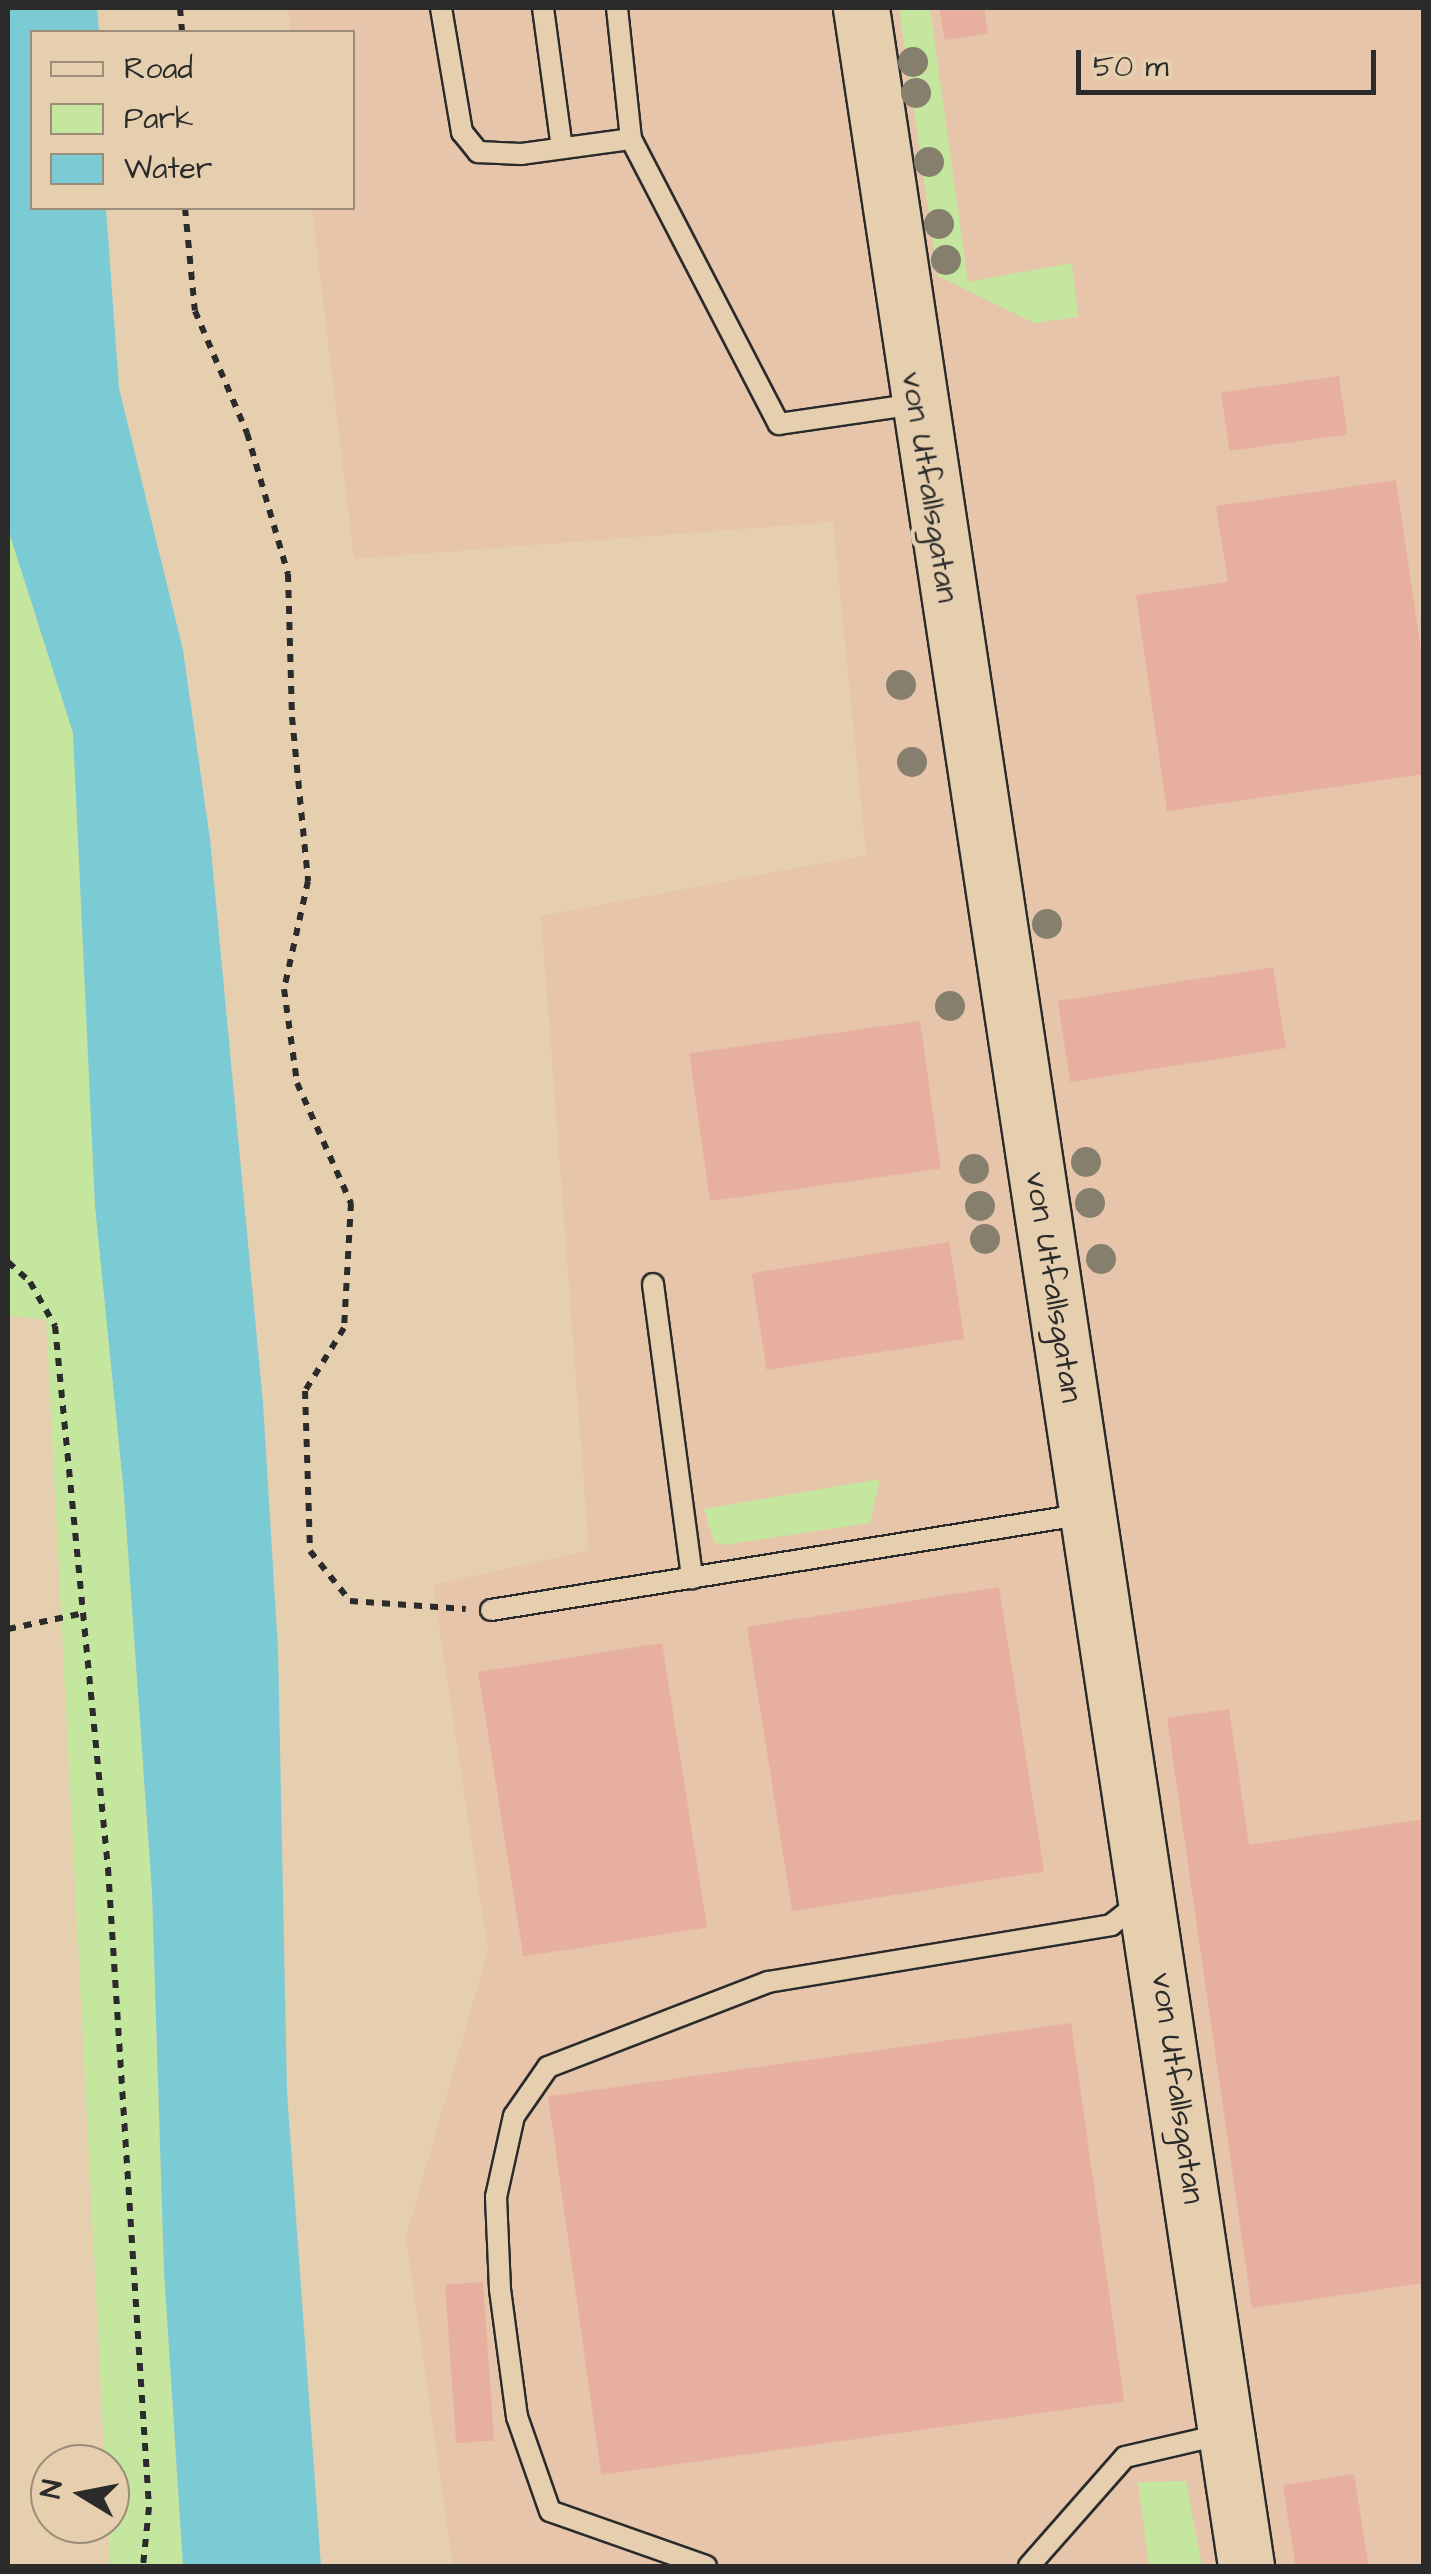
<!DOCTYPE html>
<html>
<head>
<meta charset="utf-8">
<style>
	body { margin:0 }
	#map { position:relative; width:1431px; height:2574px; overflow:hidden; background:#e6cfaf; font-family:"Architects Daughter",sans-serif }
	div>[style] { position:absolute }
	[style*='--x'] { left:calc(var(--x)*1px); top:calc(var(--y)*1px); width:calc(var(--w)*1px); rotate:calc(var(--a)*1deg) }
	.built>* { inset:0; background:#e6c5aa }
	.green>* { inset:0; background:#c4e69f }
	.water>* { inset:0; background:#7bcbd5 }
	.building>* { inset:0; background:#e7af9d; transform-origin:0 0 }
	.path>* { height:6px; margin-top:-3px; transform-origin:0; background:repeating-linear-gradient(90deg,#2b2b2b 0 8px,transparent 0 16px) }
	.roads { filter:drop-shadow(2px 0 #2b2b2b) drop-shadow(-2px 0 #2b2b2b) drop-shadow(0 2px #2b2b2b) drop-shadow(0 -2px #2b2b2b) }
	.lane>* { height:20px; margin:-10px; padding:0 10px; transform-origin:10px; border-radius:10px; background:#e6cfaf }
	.secondary>* { height:55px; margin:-27.5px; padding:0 27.5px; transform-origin:27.5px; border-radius:27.5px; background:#e6cfaf }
	.trees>* { width:30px; height:30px; margin:-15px; border-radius:50%; background:#877f6d }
	span { translate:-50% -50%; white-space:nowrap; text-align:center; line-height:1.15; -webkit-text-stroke:9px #e6cfaf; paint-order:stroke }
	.street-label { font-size:32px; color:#2b2b2b }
	.frame { position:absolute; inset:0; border:10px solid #2b2b2b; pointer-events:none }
	.legend { position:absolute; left:30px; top:30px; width:325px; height:180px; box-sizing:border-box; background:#e6cfaf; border:2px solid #9b8d7a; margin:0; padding:12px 18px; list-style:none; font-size:30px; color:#2b2b2b }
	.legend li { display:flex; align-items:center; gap:20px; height:50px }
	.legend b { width:50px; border:2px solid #9b8d7a }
	.north { position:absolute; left:30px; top:2444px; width:100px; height:100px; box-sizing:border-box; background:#e6cfaf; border:2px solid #9b8d7a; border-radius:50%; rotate:280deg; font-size:28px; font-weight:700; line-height:40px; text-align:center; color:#2b2b2b }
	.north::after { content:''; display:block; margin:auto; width:35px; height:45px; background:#2b2b2b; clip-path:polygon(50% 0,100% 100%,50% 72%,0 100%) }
	.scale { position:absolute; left:1076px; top:50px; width:300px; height:45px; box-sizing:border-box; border:5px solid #2b2b2b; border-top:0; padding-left:12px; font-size:30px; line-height:35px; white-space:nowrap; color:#2b2b2b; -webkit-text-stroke:8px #e6cfaf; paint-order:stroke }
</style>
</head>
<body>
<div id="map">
	<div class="built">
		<i style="clip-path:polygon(288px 8px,1423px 8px,1423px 2566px,453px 2566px,406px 2237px,488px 1951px,433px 1585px,589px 1550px,541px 916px,866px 855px,833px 522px,354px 559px,312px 208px,352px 208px,352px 32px,291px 32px)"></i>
	</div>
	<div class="green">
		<i style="clip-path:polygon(899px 8px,930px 8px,968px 282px,1072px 263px,1078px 317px,1034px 323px,938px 276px)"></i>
		<i style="clip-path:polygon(8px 529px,73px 733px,95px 1206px,124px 1494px,152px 1892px,164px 2271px,183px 2566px,110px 2566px,46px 1320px,8px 1315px)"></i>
		<i style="clip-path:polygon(880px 1479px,870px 1523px,723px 1545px,714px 1542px,704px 1509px)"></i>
		<i style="clip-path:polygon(1186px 2481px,1202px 2566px,1149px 2566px,1138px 2482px)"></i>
	</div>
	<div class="water">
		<i style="clip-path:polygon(8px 8px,97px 8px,99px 32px,32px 32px,32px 208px,106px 208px,119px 388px,183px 650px,210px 839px,263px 1403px,278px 1649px,287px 2092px,321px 2566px,183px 2566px,164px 2271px,152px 1892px,124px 1494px,95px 1206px,73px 733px,8px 529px)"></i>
	</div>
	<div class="building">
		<i style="clip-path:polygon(939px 8px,984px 8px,988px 33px,945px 40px)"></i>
		<i style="left:1339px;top:376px;width:59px;height:119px;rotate:82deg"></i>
		<i style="clip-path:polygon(1396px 480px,1424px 671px,1424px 774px,1167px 811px,1136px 595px,1228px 582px,1216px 506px)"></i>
		<i style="left:1273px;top:967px;width:82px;height:218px;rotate:81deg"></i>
		<i style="left:920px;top:1021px;width:149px;height:233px;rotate:82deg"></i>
		<i style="left:949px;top:1242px;width:98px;height:200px;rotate:81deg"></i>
		<i style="left:999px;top:1587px;width:288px;height:255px;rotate:81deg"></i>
		<i style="left:662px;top:1643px;width:288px;height:186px;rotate:81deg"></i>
		<i style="clip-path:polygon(1229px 1709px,1249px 1845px,1424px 1819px,1424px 2283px,1252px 2308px,1167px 1718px)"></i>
		<i style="left:1071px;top:2023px;width:382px;height:528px;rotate:82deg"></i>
		<i style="left:483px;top:2282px;width:159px;height:38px;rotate:86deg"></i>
		<i style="left:1354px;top:2474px;width:93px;height:72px;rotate:81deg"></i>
	</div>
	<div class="path">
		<i style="--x:180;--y:8;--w:24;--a:85"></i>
		<i style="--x:185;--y:208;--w:103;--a:84.5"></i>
		<i style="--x:195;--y:311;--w:133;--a:66.9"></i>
		<i style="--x:247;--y:433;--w:147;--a:73.8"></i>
		<i style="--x:288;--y:574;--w:143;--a:88.4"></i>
		<i style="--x:292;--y:717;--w:165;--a:84.4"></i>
		<i style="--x:308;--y:881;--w:111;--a:102.5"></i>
		<i style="--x:284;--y:989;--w:95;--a:82.1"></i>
		<i style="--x:297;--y:1083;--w:132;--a:65.8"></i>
		<i style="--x:351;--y:1203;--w:125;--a:93.2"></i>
		<i style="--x:344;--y:1328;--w:74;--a:121.8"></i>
		<i style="--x:305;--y:1391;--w:160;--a:88.2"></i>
		<i style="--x:310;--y:1551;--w:64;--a:51.3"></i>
		<i style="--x:350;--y:1601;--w:116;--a:3.9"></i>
		<i style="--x:8;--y:1262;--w:30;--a:42"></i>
		<i style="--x:30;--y:1282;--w:51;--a:60.4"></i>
		<i style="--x:55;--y:1326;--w:545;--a:84.42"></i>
		<i style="--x:108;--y:1868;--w:640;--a:86.33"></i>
		<i style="--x:149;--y:2507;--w:59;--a:95.8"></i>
		<i style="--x:8;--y:1629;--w:73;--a:-11.9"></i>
	</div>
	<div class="roads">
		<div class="lane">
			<i style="--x:441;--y:8;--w:126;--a:80.4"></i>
			<i style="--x:462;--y:132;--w:26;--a:51"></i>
			<i style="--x:478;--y:152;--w:43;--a:2.7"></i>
			<i style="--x:521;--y:154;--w:111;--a:-7.8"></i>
			<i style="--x:631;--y:139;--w:321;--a:62.6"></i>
			<i style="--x:779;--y:424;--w:138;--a:-8.3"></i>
			<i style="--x:543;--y:8;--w:141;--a:82.3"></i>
			<i style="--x:617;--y:8;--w:132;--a:83.9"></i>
			<i style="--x:653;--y:1284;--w:297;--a:82.4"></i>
			<i style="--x:491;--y:1610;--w:603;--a:-9.17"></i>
			<i style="--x:706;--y:2566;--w:165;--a:-160.6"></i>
			<i style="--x:550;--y:2511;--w:100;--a:-109.3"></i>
			<i style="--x:517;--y:2417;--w:129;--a:-97.6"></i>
			<i style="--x:500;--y:2289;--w:92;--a:-92.5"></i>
			<i style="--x:496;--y:2197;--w:83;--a:-77.5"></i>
			<i style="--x:514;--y:2116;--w:60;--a:-55.2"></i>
			<i style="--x:548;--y:2067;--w:236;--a:-21.1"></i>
			<i style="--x:768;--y:1982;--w:348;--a:-9.4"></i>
			<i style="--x:1111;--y:1925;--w:37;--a:-38"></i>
			<i style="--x:1029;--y:2566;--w:145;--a:-48.6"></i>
			<i style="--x:1125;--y:2457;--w:102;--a:-13.1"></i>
		</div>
		<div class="secondary">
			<i style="--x:861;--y:8;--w:2587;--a:81.44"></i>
		</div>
	</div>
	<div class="trees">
		<i style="left:913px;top:62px"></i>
		<i style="left:916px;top:93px"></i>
		<i style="left:929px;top:162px"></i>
		<i style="left:939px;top:224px"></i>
		<i style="left:946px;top:260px"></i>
		<i style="left:901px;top:685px"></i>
		<i style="left:912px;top:762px"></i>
		<i style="left:1047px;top:924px"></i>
		<i style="left:950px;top:1006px"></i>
		<i style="left:1086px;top:1162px"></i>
		<i style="left:974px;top:1169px"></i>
		<i style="left:1090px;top:1203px"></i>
		<i style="left:980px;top:1206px"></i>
		<i style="left:985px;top:1239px"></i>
		<i style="left:1101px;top:1259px"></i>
	</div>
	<div class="street-label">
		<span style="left:929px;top:487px;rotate:81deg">von Utfallsgatan</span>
		<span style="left:1053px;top:1287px;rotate:81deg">von Utfallsgatan</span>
		<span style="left:1177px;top:2088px;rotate:82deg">von Utfallsgatan</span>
	</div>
	<div class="frame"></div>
	<ul class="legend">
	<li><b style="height:12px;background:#e6cfaf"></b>Road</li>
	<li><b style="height:28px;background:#c4e69f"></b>Park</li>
	<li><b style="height:28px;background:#7bcbd5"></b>Water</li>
	</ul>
	<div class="north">N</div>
	<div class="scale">50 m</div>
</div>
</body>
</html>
